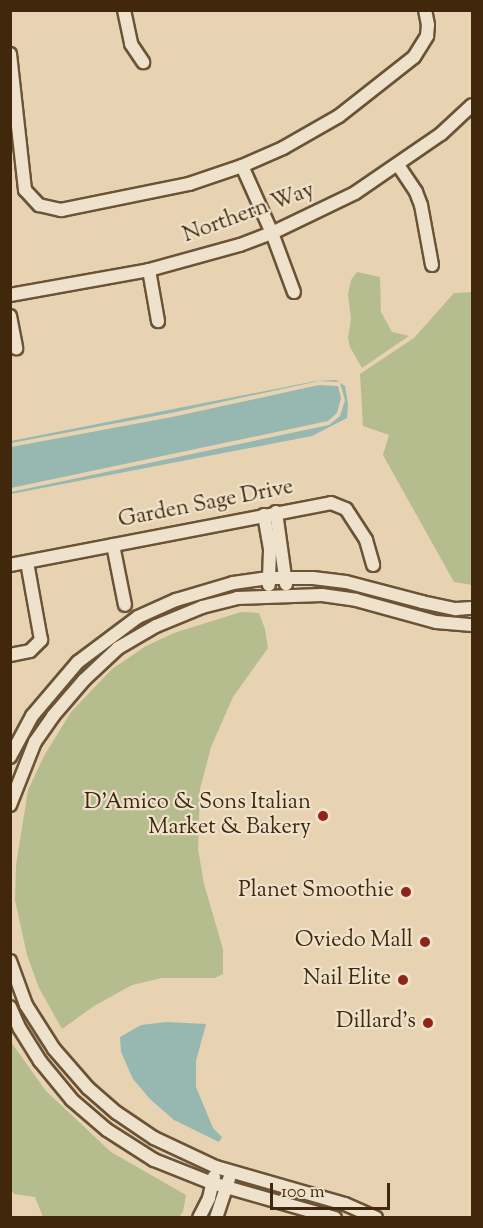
<!DOCTYPE html>
<html>
<head>
<meta charset="utf-8">
<style>
	body { margin:0 }
	#map { position:relative; width:483px; height:1228px; overflow:hidden; background:#e7d3b2; font-family:"Sorts Mill Goudy",serif }
	div>[style] { position:absolute }
	[style*='--x'] { left:calc(var(--x)*1px); top:calc(var(--y)*1px); width:calc(var(--w)*1px); rotate:calc(var(--a)*1deg) }
	.green>* { inset:0; background:#b5bc8d }
	.water>* { inset:0; background:#97b7b1 }
	.roads { filter:drop-shadow(2px 0 #6a5336) drop-shadow(-2px 0 #6a5336) drop-shadow(0 2px #6a5336) drop-shadow(0 -2px #6a5336) }
	.minor>* { height:12px; margin:-6px; padding:0 6px; transform-origin:6px; border-radius:6px; background:#efe2cd }
	.dots>* { width:16px; height:16px; translate:-50% -50%; box-sizing:border-box; border:3px solid #efe2cd; border-radius:50% }
	span { translate:-50% -50%; white-space:nowrap; text-align:center; line-height:1.15; -webkit-text-stroke:4.5px #efe2cd; paint-order:stroke }
	.street-label { font-size:22px; color:#41280c }
	.poi-label { font-size:22px; color:#41280c }
	.right { translate:-100% -50%; text-align:right }
	.frame { position:absolute; inset:0; border:12px solid #41280c; pointer-events:none }
	.scale { position:absolute; left:270px; top:1183px; width:120px; height:27px; box-sizing:border-box; border:3px solid #41280c; border-top:0; padding-left:8px; font-size:18px; line-height:21px; white-space:nowrap; color:#41280c; -webkit-text-stroke:4px #efe2cd; paint-order:stroke }
</style>
</head>
<body>
<div id="map">
	<div class="green">
		<i style="clip-path:polygon(357px 272px,380px 277px,381px 312px,392px 332px,409px 336px,362px 368px,350px 347px,348px 338px,351px 319px,348px 294px,351px 280px)"></i>
		<i style="clip-path:polygon(472px 292px,472px 585px,454px 582px,383px 455px,389px 435px,363px 426px,360px 374px,414px 338px,454px 293px)"></i>
		<i style="clip-path:polygon(241px 612px,259px 613px,265px 629px,268px 648px,233px 697px,211px 747px,200px 789px,198px 849px,204px 884px,223px 949px,223px 974px,215px 978px,162px 978px,132px 985px,94px 1006px,62px 1029px,39px 988px,27px 955px,15px 900px,16px 865px,28px 790px,44px 756px,71px 712px,112px 669px,146px 646px,174px 633px)"></i>
		<i style="clip-path:polygon(11px 1042px,46px 1091px,111px 1152px,186px 1195px,183px 1212px,179px 1217px,43px 1217px,35px 1197px,14px 1194px,10px 1187px)"></i>
	</div>
	<div class="water">
		<i style="clip-path:polygon(336px 380px,339px 382px,319px 381px,171px 413px,11px 443px,11px 441px,316px 381px)"></i>
		<i style="clip-path:polygon(340px 383px,345px 386px,348px 404px,347px 418px,312px 436px,11px 494px,11px 492px,329px 425px,340px 416px,345px 400px)"></i>
		<i style="clip-path:polygon(319px 385px,338px 386px,341px 398px,337px 413px,328px 421px,11px 488px,11px 447px,172px 417px)"></i>
		<i style="clip-path:polygon(166px 1022px,206px 1024px,196px 1061px,196px 1087px,213px 1128px,222px 1137px,219px 1142px,174px 1120px,150px 1099px,133px 1079px,121px 1052px,120px 1037px,141px 1025px)"></i>
	</div>
	<div class="roads">
		<div class="minor">
			<i style="--x:124;--y:10;--w:35;--a:78"></i>
			<i style="--x:131;--y:44;--w:22;--a:56"></i>
			<i style="--x:10;--y:54;--w:137;--a:83.7"></i>
			<i style="--x:25;--y:190;--w:21;--a:47"></i>
			<i style="--x:39;--y:205;--w:23;--a:13"></i>
			<i style="--x:61;--y:210;--w:131;--a:-11.5"></i>
			<i style="--x:189;--y:184;--w:56;--a:-18.8"></i>
			<i style="--x:242;--y:166;--w:45;--a:-23.7"></i>
			<i style="--x:283;--y:148;--w:64;--a:-29.7"></i>
			<i style="--x:339;--y:116;--w:95;--a:-38.2"></i>
			<i style="--x:414;--y:57;--w:25;--a:-58"></i>
			<i style="--x:427;--y:36;--w:11;--a:-85"></i>
			<i style="--x:428;--y:25;--w:15;--a:-101"></i>
			<i style="--x:398;--y:165;--w:32;--a:56"></i>
			<i style="--x:416;--y:192;--w:14;--a:69"></i>
			<i style="--x:421;--y:205;--w:61;--a:79.6"></i>
			<i style="--x:242;--y:166;--w:73;--a:65.9"></i>
			<i style="--x:272;--y:233;--w:63;--a:69.6"></i>
			<i style="--x:149;--y:270;--w:52;--a:80"></i>
			<i style="--x:10;--y:295;--w:141;--a:-10.2"></i>
			<i style="--x:149;--y:270;--w:94;--a:-15.4"></i>
			<i style="--x:240;--y:245;--w:34;--a:-21"></i>
			<i style="--x:272;--y:233;--w:92;--a:-25.7"></i>
			<i style="--x:355;--y:193;--w:104;--a:-34.5"></i>
			<i style="--x:441;--y:134;--w:42;--a:-43.1"></i>
			<i style="--x:10;--y:316;--w:33;--a:79"></i>
			<i style="--x:276;--y:512;--w:73;--a:82.1"></i>
			<i style="--x:264;--y:515;--w:36;--a:80"></i>
			<i style="--x:270;--y:550;--w:35;--a:92"></i>
			<i style="--x:113;--y:545;--w:61;--a:78.7"></i>
			<i style="--x:10;--y:565;--w:327;--a:-10.9"></i>
			<i style="--x:331;--y:503;--w:16;--a:22"></i>
			<i style="--x:346;--y:509;--w:37;--a:57"></i>
			<i style="--x:366;--y:540;--w:26;--a:74"></i>
			<i style="--x:10;--y:655;--w:20;--a:-11"></i>
			<i style="--x:30;--y:651;--w:16;--a:-45"></i>
			<i style="--x:41;--y:640;--w:79;--a:-100.2"></i>
			<i style="--x:10;--y:757;--w:47;--a:-61.8"></i>
			<i style="--x:32;--y:716;--w:71;--a:-49.6"></i>
			<i style="--x:78;--y:662;--w:75;--a:-36.9"></i>
			<i style="--x:138;--y:617;--w:42;--a:-24.1"></i>
			<i style="--x:176;--y:600;--w:59;--a:-16.6"></i>
			<i style="--x:233;--y:583;--w:36;--a:-8"></i>
			<i style="--x:269;--y:578;--w:44;--a:0"></i>
			<i style="--x:313;--y:578;--w:33;--a:7"></i>
			<i style="--x:346;--y:582;--w:79;--a:14.7"></i>
			<i style="--x:422;--y:602;--w:35;--a:12"></i>
			<i style="--x:456;--y:609;--w:16;--a:-4"></i>
			<i style="--x:10;--y:805;--w:68;--a:-68.4"></i>
			<i style="--x:35;--y:742;--w:32;--a:-55"></i>
			<i style="--x:53;--y:716;--w:48;--a:-49.3"></i>
			<i style="--x:84;--y:680;--w:47;--a:-43.3"></i>
			<i style="--x:118;--y:648;--w:44;--a:-30.1"></i>
			<i style="--x:156;--y:626;--w:50;--a:-22.4"></i>
			<i style="--x:202;--y:607;--w:36;--a:-14"></i>
			<i style="--x:237;--y:598;--w:85;--a:-2"></i>
			<i style="--x:322;--y:595;--w:34;--a:8"></i>
			<i style="--x:356;--y:600;--w:83;--a:15.4"></i>
			<i style="--x:436;--y:622;--w:36;--a:5"></i>
			<i style="--x:10;--y:961;--w:47;--a:70"></i>
			<i style="--x:26;--y:1005;--w:52;--a:57.5"></i>
			<i style="--x:54;--y:1049;--w:52;--a:48.9"></i>
			<i style="--x:88;--y:1088;--w:38;--a:41"></i>
			<i style="--x:117;--y:1113;--w:45;--a:34"></i>
			<i style="--x:154;--y:1138;--w:68;--a:25.1"></i>
			<i style="--x:216;--y:1167;--w:134;--a:16"></i>
			<i style="--x:345;--y:1204;--w:34;--a:24"></i>
			<i style="--x:10;--y:1007;--w:24;--a:66"></i>
			<i style="--x:20;--y:1029;--w:38;--a:58"></i>
			<i style="--x:40;--y:1061;--w:50;--a:50.6"></i>
			<i style="--x:72;--y:1100;--w:46;--a:40.6"></i>
			<i style="--x:107;--y:1130;--w:56;--a:32.6"></i>
			<i style="--x:154;--y:1160;--w:62;--a:21.6"></i>
			<i style="--x:212;--y:1183;--w:128;--a:15.9"></i>
			<i style="--x:199;--y:1218;--w:22;--a:-63"></i>
			<i style="--x:209;--y:1198;--w:22;--a:-77"></i>
			<i style="--x:216;--y:1218;--w:41;--a:-71.6"></i>
		</div>
	</div>
	<div class="dots">
		<i style="left:323px;top:816px;background:#8f2418"></i>
		<i style="left:406px;top:892px;background:#8f2418"></i>
		<i style="left:425px;top:942px;background:#8f2418"></i>
		<i style="left:403px;top:980px;background:#8f2418"></i>
		<i style="left:428px;top:1023px;background:#8f2418"></i>
	</div>
	<div class="street-label">
		<span style="left:249px;top:214px;rotate:-20deg">Northern Way</span>
		<span style="left:206px;top:505px;rotate:-11deg">Garden Sage Drive</span>
	</div>
	<div class="poi-label">
		<span class="right" style="left:311px;top:816px">D’Amico &amp; Sons Italian<br>Market &amp; Bakery</span>
		<span class="right" style="left:394px;top:892px">Planet Smoothie</span>
		<span class="right" style="left:413px;top:942px">Oviedo Mall</span>
		<span class="right" style="left:391px;top:980px">Nail Elite</span>
		<span class="right" style="left:416px;top:1023px">Dillard's</span>
	</div>
	<div class="frame"></div>
	<div class="scale">100 m</div>
</div>
</body>
</html>
